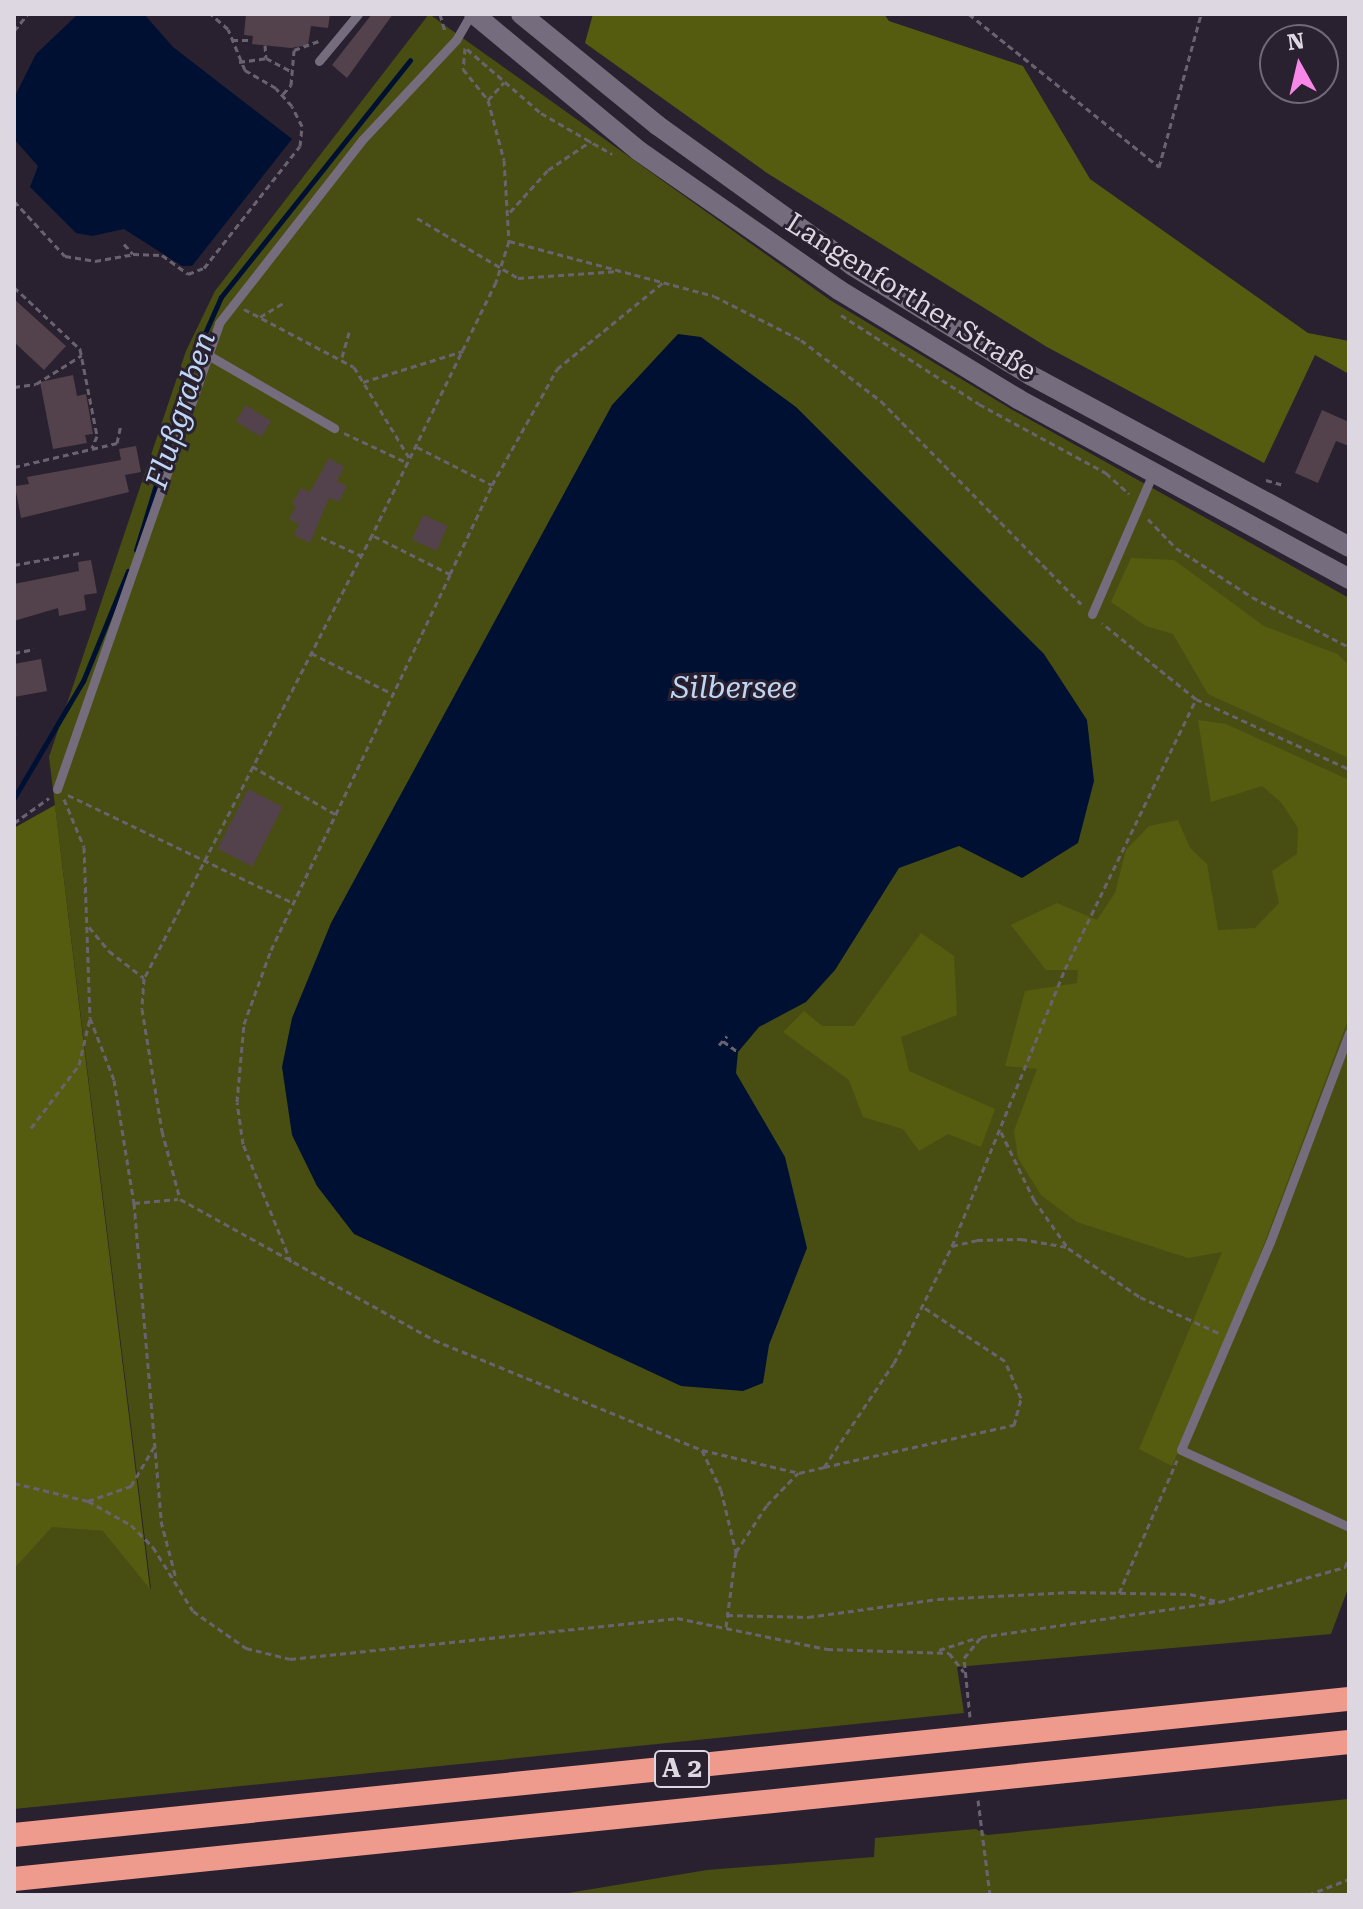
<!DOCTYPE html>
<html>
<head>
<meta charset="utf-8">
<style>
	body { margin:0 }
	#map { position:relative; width:1363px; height:1909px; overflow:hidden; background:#29212f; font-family:"Roboto Serif",serif }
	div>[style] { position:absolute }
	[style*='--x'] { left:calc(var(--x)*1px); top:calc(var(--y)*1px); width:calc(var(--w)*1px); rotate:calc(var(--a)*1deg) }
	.green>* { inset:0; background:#484e11 }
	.forest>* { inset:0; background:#555c0f }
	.water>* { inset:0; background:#001033 }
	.stream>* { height:5px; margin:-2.5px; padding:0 2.5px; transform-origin:2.5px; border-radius:2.5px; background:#001033 }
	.building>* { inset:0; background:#53424b; transform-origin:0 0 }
	.path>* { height:3px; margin-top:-1.5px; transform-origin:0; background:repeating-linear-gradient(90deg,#69626f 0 6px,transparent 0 10px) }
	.service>* { height:9px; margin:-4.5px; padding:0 4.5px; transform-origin:4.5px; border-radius:4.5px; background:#756c7d }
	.secondary>* { height:20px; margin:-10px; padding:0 10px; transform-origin:10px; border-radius:10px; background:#756c7d }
	.motorway>* { height:24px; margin:-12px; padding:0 12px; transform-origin:12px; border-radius:12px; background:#ee9a8d }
	span { translate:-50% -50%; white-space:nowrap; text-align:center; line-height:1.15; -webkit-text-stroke:6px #29212f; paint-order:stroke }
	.shield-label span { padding:2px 6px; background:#29212f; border:2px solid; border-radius:6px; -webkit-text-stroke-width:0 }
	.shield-label { font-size:26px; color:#dcd7e1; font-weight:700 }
	.street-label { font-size:28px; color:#dcd7e1 }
	.water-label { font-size:30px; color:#bfd6f5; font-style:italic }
	.frame { position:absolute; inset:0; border:16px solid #dcd7e1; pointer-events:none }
	.north { position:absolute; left:1259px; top:24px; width:80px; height:80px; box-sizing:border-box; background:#29212f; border:2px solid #716a76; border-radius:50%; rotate:352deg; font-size:22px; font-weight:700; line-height:32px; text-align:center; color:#dcd7e1 }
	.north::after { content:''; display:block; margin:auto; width:28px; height:36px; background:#f987e8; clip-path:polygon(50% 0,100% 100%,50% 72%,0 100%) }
</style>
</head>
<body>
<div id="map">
	<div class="green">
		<i style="clip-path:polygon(429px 14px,830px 300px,1011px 409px,1349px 598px,1349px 1586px,1331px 1634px,957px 1667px,964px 1713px,14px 1809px,14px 1569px,52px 1526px,104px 1531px,151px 1589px,49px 757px,186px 351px,215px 291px)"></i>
		<i style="clip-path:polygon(1349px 1799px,1349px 1895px,556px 1895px,707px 1870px,874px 1857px,875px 1838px,976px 1829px,987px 1835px)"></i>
	</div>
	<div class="forest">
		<i style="clip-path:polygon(593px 14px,884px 14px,889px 21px,1023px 66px,1090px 179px,1308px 333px,1349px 341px,1349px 374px,1315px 355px,1264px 463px,1047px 347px,767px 173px,585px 43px)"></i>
		<i style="clip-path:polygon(1131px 558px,1174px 560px,1264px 626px,1337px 654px,1349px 665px,1349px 758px,1208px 694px,1173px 634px,1146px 626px,1111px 602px)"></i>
		<i style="clip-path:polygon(1198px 720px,1226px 724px,1349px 780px,1349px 1017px,1256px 1265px,1172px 1466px,1139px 1449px,1222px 1252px,1188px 1258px,1077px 1222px,1041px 1195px,1018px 1158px,1014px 1131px,1037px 1069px,1005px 1066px,1025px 991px,1077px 983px,1078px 970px,1046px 970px,1011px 925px,1057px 903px,1097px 920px,1115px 893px,1126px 850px,1149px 826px,1178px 820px,1190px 848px,1207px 864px,1218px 930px,1255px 928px,1279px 903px,1272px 871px,1297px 854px,1298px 828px,1281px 802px,1262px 786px,1211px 802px)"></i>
		<i style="clip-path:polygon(55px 805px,93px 1120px,150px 1589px,103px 1531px,52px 1527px,14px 1569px,14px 828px)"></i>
		<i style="clip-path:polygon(921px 933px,954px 956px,957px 1015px,901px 1037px,909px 1071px,995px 1109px,981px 1147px,948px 1134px,919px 1151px,903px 1129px,863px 1117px,849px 1080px,783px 1032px,804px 1011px,822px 1026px,854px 1026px)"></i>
	</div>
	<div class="water">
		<i style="clip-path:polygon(78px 14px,144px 14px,173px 47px,292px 139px,192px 266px,182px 266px,124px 229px,92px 236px,76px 233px,30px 187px,38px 166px,14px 139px,14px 98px,36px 54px)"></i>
		<i style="clip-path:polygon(678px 334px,701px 337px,796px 407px,1044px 654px,1087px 720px,1094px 781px,1078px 843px,1022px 878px,959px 846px,899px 868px,835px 970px,806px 1002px,759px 1027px,738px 1052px,736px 1073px,785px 1157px,807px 1248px,769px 1345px,763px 1383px,743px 1391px,681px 1386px,354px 1234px,317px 1186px,292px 1135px,282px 1067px,292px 1018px,331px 923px,612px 405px)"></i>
	</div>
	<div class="stream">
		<i style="--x:136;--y:550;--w:208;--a:-73"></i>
		<i style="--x:197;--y:351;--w:59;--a:-66"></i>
		<i style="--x:221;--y:297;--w:303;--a:-51.4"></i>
		<i style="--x:14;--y:798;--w:136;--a:-59.5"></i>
		<i style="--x:83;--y:681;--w:119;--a:-67.8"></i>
	</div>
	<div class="building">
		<i style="clip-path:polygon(246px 14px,330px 14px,328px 28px,311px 26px,308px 45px,291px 48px,252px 44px,253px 36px,244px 35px)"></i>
		<i style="clip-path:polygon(372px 14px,393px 14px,347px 78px,332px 65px)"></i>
		<i style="clip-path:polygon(14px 299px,66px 346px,44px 370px,14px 342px)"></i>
		<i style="clip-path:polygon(73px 375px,77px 396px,86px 394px,93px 434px,85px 435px,87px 443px,53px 449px,40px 382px)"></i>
		<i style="left:246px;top:405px;width:30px;height:19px;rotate:33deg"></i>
		<i style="clip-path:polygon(1322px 410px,1349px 422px,1349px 446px,1336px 441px,1318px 483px,1295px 473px)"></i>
		<i style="clip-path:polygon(136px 446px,141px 472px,125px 475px,129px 492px,21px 518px,15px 486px,29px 484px,27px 477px,121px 460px,119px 449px)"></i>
		<i style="clip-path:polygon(329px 458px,344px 467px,337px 481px,347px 486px,339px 502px,329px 498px,310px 543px,294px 535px,299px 524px,289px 519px,296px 506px,292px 504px,301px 488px,310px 492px)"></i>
		<i style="left:423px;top:515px;width:27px;height:27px;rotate:24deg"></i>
		<i style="clip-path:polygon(91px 560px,97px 593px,84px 595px,86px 610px,59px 616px,58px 608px,14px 621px,14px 584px,79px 571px,78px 562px)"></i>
		<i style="clip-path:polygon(41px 659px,47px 691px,14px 697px,14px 664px)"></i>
		<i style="left:248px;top:789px;width:39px;height:67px;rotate:27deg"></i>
	</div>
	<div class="path">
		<i style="--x:440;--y:14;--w:19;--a:74"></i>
		<i style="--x:969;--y:14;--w:244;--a:38.8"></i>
		<i style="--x:1159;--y:167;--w:159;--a:-74.6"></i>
		<i style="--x:14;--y:31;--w:22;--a:-51"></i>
		<i style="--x:232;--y:40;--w:20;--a:0"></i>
		<i style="--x:265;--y:45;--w:13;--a:86"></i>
		<i style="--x:465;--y:48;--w:21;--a:95"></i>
		<i style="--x:463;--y:69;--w:40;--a:51"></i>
		<i style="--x:488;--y:100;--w:62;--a:75.1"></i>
		<i style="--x:504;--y:160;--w:81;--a:86.5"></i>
		<i style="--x:509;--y:241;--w:43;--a:107.6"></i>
		<i style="--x:496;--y:282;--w:282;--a:116.1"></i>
		<i style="--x:372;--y:535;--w:498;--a:117.2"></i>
		<i style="--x:144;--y:978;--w:31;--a:94"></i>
		<i style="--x:142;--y:1009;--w:124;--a:80.7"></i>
		<i style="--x:162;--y:1131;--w:70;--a:75.2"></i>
		<i style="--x:180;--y:1199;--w:291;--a:29"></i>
		<i style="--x:434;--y:1340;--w:290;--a:22.3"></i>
		<i style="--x:702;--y:1450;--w:100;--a:13.3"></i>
		<i style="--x:799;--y:1473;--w:26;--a:-13"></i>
		<i style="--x:824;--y:1467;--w:125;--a:-56.1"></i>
		<i style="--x:894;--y:1363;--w:131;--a:-63.6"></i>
		<i style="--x:952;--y:1246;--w:299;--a:-67.8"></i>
		<i style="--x:1065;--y:969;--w:300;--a:-64.1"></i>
		<i style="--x:1196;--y:699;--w:121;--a:-141"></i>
		<i style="--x:467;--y:49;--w:98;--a:40.9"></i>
		<i style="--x:541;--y:113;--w:82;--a:30"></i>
		<i style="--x:239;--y:62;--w:27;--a:-8"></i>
		<i style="--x:266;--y:58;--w:27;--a:28"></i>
		<i style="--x:283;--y:94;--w:12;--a:-48"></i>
		<i style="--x:291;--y:85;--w:35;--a:-85"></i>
		<i style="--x:294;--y:50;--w:27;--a:-20"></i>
		<i style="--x:488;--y:100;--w:24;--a:-48"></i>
		<i style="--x:14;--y:201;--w:75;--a:47.2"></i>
		<i style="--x:65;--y:256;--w:30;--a:9"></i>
		<i style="--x:95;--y:261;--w:39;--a:-10"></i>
		<i style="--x:510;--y:212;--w:57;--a:-47.9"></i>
		<i style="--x:548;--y:170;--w:52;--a:-34"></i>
		<i style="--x:417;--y:218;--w:117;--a:30.7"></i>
		<i style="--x:518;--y:278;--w:101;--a:-4"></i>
		<i style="--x:509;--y:241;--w:212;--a:15"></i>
		<i style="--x:714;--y:296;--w:97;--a:26.8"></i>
		<i style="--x:801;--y:340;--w:101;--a:37.3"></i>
		<i style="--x:881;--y:401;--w:285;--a:45.4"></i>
		<i style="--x:124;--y:244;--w:13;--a:48"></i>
		<i style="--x:133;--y:254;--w:29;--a:2"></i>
		<i style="--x:162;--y:255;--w:32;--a:36"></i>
		<i style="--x:188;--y:274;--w:17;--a:-21"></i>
		<i style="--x:204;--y:268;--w:155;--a:-51.8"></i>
		<i style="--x:300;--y:146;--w:20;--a:-84"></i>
		<i style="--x:302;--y:126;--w:22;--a:-117"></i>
		<i style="--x:292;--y:106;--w:24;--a:-132"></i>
		<i style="--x:276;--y:88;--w:36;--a:-150"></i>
		<i style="--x:245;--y:70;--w:44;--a:-112.5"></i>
		<i style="--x:228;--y:29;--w:23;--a:-139"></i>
		<i style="--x:14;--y:287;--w:91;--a:43.2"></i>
		<i style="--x:80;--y:349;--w:89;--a:78.9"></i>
		<i style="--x:97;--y:436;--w:13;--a:113"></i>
		<i style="--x:244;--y:309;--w:124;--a:27.8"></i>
		<i style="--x:354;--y:367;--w:108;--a:58.7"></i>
		<i style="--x:841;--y:315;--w:164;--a:32.8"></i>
		<i style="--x:979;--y:404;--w:145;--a:28.5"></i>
		<i style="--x:1106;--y:473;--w:31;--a:42"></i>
		<i style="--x:260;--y:317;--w:29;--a:-31"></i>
		<i style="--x:342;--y:357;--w:26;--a:-74"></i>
		<i style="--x:363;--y:382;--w:105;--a:-17.2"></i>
		<i style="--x:14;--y:387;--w:22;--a:-8"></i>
		<i style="--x:36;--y:384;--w:54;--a:-32.2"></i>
		<i style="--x:344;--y:433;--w:68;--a:25.1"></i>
		<i style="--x:417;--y:447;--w:84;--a:26.9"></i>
		<i style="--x:14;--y:467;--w:106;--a:-13.1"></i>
		<i style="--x:117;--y:443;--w:19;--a:-78"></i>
		<i style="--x:1266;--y:480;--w:19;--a:16"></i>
		<i style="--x:1148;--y:519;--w:40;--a:46"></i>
		<i style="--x:1176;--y:548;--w:90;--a:32.8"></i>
		<i style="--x:1252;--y:597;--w:109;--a:27.3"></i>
		<i style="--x:374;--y:536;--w:85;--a:26.6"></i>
		<i style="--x:450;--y:574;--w:98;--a:-64.7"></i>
		<i style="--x:492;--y:485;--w:133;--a:-60.7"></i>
		<i style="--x:557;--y:369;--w:139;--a:-39.2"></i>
		<i style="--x:321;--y:537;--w:45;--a:24.9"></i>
		<i style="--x:14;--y:565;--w:67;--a:-10.3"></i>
		<i style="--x:14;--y:653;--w:20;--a:-11"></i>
		<i style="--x:311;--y:653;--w:92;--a:26.6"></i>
		<i style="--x:1196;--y:699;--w:168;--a:24.6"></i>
		<i style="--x:14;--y:734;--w:2;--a:-27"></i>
		<i style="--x:252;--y:766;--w:96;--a:30"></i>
		<i style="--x:68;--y:795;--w:250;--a:25.6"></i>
		<i style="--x:64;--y:799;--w:52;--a:67.4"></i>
		<i style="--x:84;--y:847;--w:171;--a:88"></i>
		<i style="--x:90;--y:1018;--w:66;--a:68.8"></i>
		<i style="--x:114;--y:1080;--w:125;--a:80.8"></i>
		<i style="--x:134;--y:1203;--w:319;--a:85.1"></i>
		<i style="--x:161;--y:1521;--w:59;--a:75.3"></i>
		<i style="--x:14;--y:823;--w:43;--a:-35.5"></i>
		<i style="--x:89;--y:927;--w:31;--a:50"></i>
		<i style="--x:109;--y:951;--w:44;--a:37.6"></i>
		<i style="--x:723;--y:1041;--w:19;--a:36"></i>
		<i style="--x:719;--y:1045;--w:12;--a:-48"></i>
		<i style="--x:31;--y:1128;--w:79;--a:-52.7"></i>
		<i style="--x:79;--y:1065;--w:48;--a:-76.8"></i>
		<i style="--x:1001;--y:1132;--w:76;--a:64.1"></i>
		<i style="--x:1034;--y:1200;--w:59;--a:54.7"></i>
		<i style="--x:1068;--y:1248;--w:87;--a:34.2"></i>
		<i style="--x:1140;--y:1297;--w:87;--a:24.5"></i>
		<i style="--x:134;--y:1203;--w:44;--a:-5.2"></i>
		<i style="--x:952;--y:1246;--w:26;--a:-13"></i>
		<i style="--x:977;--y:1240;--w:44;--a:-1.3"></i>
		<i style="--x:1021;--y:1239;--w:47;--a:9.9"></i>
		<i style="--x:291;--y:1262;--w:127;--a:-112.1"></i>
		<i style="--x:243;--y:1144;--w:42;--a:-98.1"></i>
		<i style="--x:237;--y:1102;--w:78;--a:-84.9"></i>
		<i style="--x:244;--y:1024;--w:79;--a:-70"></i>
		<i style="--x:271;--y:950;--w:416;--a:-64.5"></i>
		<i style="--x:702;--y:1450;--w:44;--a:64.6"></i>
		<i style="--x:721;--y:1490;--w:64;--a:76.4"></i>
		<i style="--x:824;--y:1467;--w:195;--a:-12.5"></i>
		<i style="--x:1014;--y:1425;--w:28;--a:-75"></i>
		<i style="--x:1021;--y:1398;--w:40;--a:-113.4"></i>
		<i style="--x:1005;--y:1361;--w:100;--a:-146.5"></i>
		<i style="--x:14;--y:1483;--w:76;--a:13.7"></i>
		<i style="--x:88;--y:1501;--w:49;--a:29.2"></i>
		<i style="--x:131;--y:1525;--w:31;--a:45"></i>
		<i style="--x:153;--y:1547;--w:75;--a:58"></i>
		<i style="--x:193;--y:1611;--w:65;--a:34.9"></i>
		<i style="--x:246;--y:1648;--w:45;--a:14"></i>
		<i style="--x:290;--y:1659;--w:389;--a:-6"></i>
		<i style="--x:677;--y:1618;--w:153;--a:11.7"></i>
		<i style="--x:827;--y:1649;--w:122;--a:1.9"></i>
		<i style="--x:949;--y:1653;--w:24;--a:52"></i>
		<i style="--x:88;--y:1501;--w:46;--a:-19.2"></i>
		<i style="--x:131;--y:1486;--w:45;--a:-59.5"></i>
		<i style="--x:1119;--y:1593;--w:145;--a:-66.4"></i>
		<i style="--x:727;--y:1615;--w:81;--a:1.4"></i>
		<i style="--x:808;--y:1617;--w:131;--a:-7.9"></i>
		<i style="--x:938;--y:1599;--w:132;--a:-3"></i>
		<i style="--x:1070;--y:1592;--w:120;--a:1"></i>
		<i style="--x:1190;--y:1594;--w:28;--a:15"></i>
		<i style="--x:726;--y:1627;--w:76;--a:-82.4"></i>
		<i style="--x:736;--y:1552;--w:56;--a:-56.6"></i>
		<i style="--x:767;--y:1505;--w:45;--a:-45.9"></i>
		<i style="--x:939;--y:1650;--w:40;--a:-18"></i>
		<i style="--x:970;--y:1717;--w:59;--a:-95.8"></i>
		<i style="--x:964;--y:1658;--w:27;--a:-51"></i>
		<i style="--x:981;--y:1637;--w:241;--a:-8.4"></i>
		<i style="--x:1219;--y:1602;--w:131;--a:-15.5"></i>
		<i style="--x:1345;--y:1567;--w:10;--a:-66"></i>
		<i style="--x:978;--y:1800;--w:96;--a:82.8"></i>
		<i style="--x:1308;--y:1895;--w:44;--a:-21.3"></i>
	</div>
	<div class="service">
		<i style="--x:319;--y:61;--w:61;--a:-50.3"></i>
		<i style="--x:208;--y:355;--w:146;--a:30.1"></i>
		<i style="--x:1092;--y:614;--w:154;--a:-66.6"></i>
		<i style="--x:57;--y:789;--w:493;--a:-70.8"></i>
		<i style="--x:219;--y:323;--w:232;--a:-52"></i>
		<i style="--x:362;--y:140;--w:137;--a:-46.8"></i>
		<i style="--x:456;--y:40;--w:30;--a:-60"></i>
		<i style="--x:1349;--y:1033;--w:223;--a:110.7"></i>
		<i style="--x:1270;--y:1242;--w:226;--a:113.2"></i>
		<i style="--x:1181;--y:1450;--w:185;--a:24.6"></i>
	</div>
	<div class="secondary">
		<i style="--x:474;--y:14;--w:214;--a:39.7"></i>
		<i style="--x:639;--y:151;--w:244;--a:34.8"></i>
		<i style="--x:839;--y:290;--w:210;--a:31.3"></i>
		<i style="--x:1018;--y:399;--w:377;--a:28.5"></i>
		<i style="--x:521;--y:14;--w:176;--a:39.2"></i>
		<i style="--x:657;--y:125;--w:241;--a:35.7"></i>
		<i style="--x:853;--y:266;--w:208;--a:31.6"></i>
		<i style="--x:1030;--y:375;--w:362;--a:28.3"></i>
	</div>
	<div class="motorway">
		<i style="--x:14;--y:1835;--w:1342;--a:-5.82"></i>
		<i style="--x:14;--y:1879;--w:1342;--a:-5.86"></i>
	</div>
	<div class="shield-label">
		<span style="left:682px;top:1769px">A 2</span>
	</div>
	<div class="street-label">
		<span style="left:911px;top:297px;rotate:32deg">Langenforther Straße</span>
	</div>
	<div class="water-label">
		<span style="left:181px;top:410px;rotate:-72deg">Flußgraben</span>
		<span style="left:734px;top:688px">Silbersee</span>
	</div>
	<div class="frame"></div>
	<div class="north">N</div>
</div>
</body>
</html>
